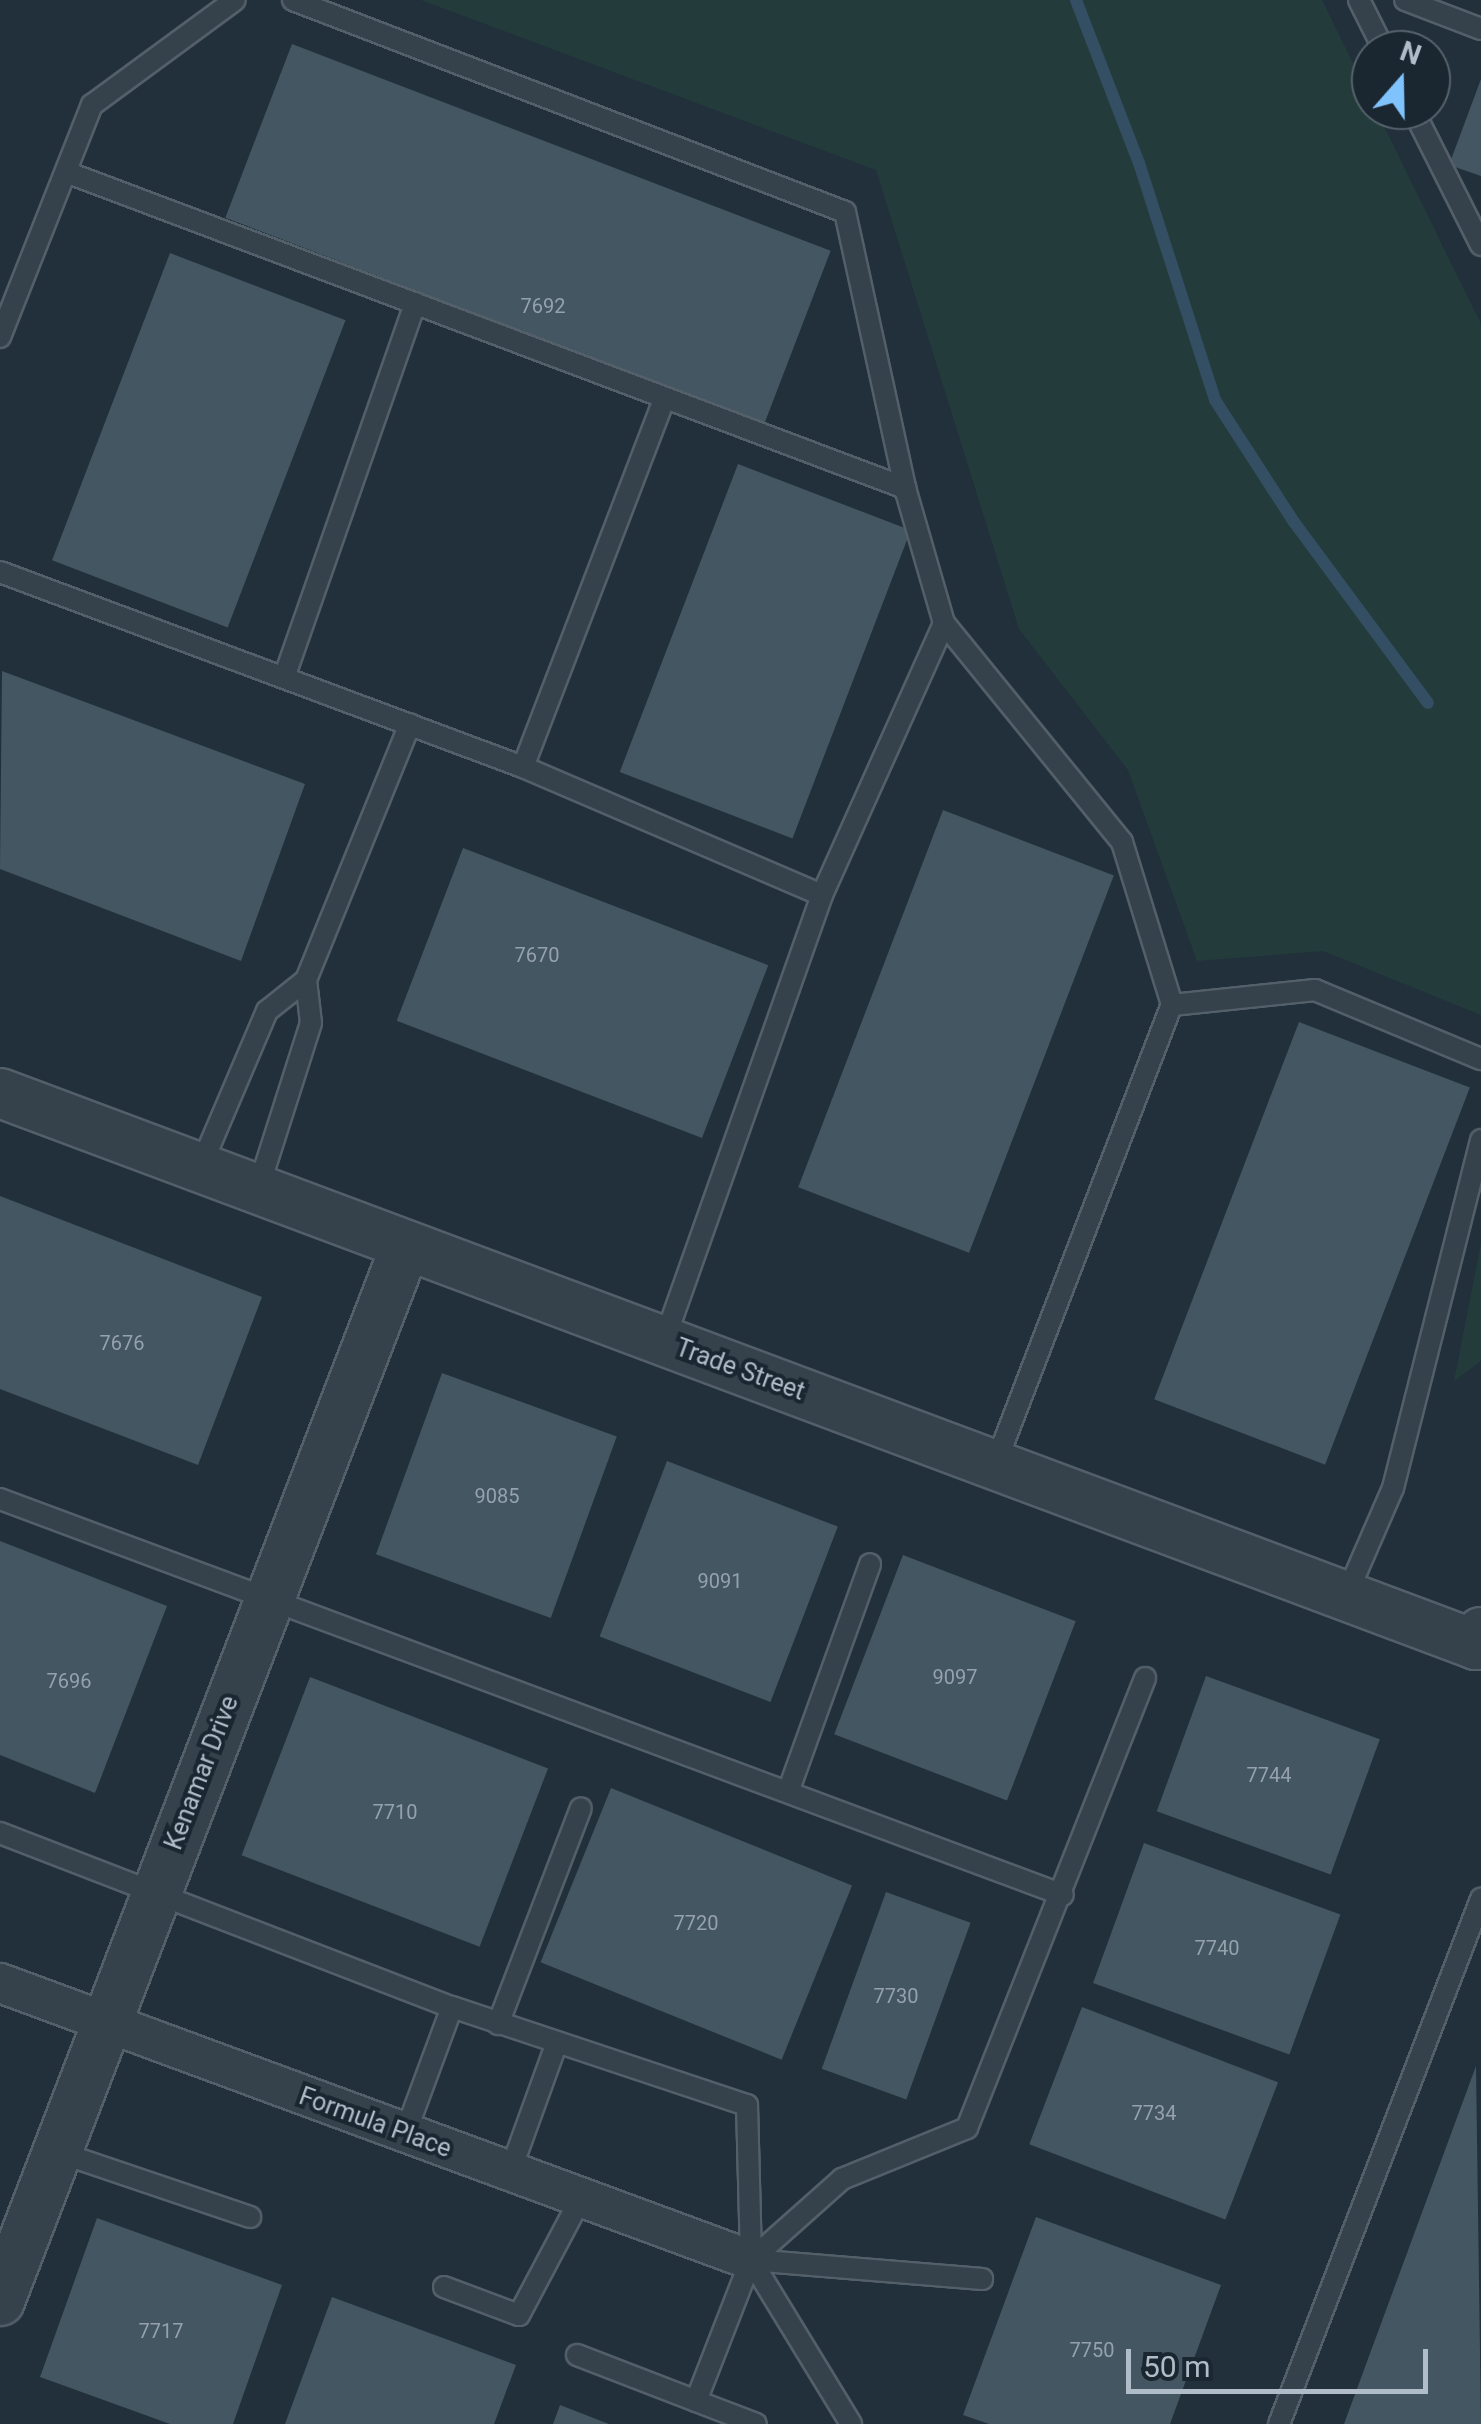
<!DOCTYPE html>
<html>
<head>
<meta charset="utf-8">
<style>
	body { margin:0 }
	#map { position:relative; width:1481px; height:2424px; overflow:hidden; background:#21303b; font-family:Roboto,sans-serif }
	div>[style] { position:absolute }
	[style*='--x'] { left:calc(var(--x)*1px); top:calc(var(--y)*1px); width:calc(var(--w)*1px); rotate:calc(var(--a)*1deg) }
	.green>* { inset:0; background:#233c3b }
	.stream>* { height:12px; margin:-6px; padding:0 6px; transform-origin:6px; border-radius:6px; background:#344e63 }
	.building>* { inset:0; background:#445662; transform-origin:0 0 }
	.roads { filter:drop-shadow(2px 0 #535f69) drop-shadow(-2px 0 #535f69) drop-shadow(0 2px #535f69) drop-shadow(0 -2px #535f69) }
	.service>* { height:20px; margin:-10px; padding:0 10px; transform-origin:10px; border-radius:10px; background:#35414b }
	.minor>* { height:38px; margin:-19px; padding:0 19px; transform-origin:19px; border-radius:19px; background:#35414b }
	.tertiary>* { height:48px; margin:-24px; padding:0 24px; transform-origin:24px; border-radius:24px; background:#35414b }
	span { translate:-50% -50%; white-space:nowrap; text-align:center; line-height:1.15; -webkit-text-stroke:8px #1a2630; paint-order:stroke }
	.number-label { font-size:20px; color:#95a2ae }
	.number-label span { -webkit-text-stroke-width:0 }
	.street-label { font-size:25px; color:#b0bcc7 }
	.north { position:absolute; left:1351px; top:30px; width:100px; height:100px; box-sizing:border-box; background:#1a2630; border:2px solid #56626c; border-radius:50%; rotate:20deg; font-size:28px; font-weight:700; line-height:40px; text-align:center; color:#b0bcc7 }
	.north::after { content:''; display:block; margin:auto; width:35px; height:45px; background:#80c2fc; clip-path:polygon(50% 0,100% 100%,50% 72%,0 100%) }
	.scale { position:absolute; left:1126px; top:2349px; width:302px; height:45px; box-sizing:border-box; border:5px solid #b0bcc7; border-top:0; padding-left:12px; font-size:30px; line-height:35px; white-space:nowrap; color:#b0bcc7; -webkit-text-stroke:8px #1a2630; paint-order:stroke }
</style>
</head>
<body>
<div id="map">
	<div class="green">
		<i style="clip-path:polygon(421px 0,1322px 0,1481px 324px,1481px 1015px,1323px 951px,1197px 961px,1128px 770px,1019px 629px,876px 170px)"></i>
		<i style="clip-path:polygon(1481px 1243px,1481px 1361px,1454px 1381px)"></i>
	</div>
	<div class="stream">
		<i style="--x:1076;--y:0;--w:175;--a:68.9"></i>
		<i style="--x:1139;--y:163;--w:249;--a:72.2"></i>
		<i style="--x:1215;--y:400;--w:145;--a:57.1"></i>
		<i style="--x:1294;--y:522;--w:225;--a:53.5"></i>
	</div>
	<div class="building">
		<i style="left:292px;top:44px;width:577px;height:186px;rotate:21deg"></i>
		<i style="clip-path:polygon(1481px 79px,1481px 176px,1449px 165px)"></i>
		<i style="left:170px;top:253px;width:188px;height:329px;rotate:21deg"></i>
		<i style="left:738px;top:464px;width:185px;height:330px;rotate:21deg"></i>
		<i style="clip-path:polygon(2px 671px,305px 784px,241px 961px,0 869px)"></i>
		<i style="left:943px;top:810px;width:183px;height:404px;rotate:21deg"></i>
		<i style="left:463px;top:848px;width:327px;height:185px;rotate:21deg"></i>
		<i style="left:1299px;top:1022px;width:183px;height:404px;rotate:21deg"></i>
		<i style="clip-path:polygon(0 1196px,262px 1297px,198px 1465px,0 1389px)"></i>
		<i style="left:442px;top:1373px;width:186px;height:193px;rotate:20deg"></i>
		<i style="left:667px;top:1461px;width:183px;height:188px;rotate:21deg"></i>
		<i style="clip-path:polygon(0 1541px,167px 1606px,95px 1793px,0 1755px)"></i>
		<i style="left:903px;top:1555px;width:185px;height:192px;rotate:21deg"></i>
		<i style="left:1206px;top:1676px;width:185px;height:144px;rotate:20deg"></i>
		<i style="left:310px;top:1677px;width:255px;height:191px;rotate:21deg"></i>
		<i style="left:611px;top:1788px;width:260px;height:188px;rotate:22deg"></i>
		<i style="left:1144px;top:1843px;width:209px;height:149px;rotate:20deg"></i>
		<i style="left:886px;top:1892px;width:90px;height:188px;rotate:20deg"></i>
		<i style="left:1082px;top:2007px;width:210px;height:147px;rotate:21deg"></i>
		<i style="clip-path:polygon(1476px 2066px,1481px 2424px,1344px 2424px)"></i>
		<i style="clip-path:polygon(1036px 2217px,1221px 2285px,1170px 2424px,989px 2424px,963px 2415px)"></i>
		<i style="clip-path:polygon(97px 2218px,282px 2285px,233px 2424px,170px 2424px,40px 2377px)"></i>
		<i style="clip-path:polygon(332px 2297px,516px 2365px,494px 2424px,285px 2424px)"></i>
		<i style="clip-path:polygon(560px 2405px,609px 2424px,553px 2424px)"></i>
	</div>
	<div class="roads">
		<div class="service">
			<i style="--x:293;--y:0;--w:591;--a:21.01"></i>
			<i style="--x:845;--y:212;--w:282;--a:77.7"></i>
			<i style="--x:905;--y:488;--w:141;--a:73.9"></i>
			<i style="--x:1359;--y:0;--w:56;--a:63.4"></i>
			<i style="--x:1405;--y:0;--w:81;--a:20.9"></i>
			<i style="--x:1413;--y:110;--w:151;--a:63.3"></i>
			<i style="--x:66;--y:172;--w:897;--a:20.64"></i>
			<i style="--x:0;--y:337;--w:250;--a:-68.4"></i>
			<i style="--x:92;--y:105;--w:177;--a:-36.3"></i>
			<i style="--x:0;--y:572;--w:558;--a:20.45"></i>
			<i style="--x:523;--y:767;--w:325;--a:23.2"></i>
			<i style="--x:822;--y:895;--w:474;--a:109.5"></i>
			<i style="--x:285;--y:675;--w:394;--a:-70.7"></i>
			<i style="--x:523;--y:767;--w:395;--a:-69"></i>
			<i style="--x:822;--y:895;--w:298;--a:-65.8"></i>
			<i style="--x:944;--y:623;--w:282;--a:50.9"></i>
			<i style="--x:1122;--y:842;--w:170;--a:72.9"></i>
			<i style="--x:1172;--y:1005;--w:144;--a:-6"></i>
			<i style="--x:1315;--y:990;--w:180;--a:22.6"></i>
			<i style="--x:306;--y:980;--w:276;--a:-67.9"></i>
			<i style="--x:200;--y:1168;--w:171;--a:-66.9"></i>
			<i style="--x:267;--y:1011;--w:50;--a:-38.5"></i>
			<i style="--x:306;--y:980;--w:43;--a:83.4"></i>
			<i style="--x:311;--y:1023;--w:174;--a:107.7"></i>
			<i style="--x:995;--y:1465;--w:493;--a:-69"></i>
			<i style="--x:0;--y:1499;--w:1134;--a:20.43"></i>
			<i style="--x:1346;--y:1596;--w:118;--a:-66.5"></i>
			<i style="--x:1393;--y:1488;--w:359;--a:-75.8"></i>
			<i style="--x:788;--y:1792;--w:242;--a:-70.2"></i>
			<i style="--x:0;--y:1833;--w:484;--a:21.1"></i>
			<i style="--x:498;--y:2024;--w:231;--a:-69"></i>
			<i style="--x:405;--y:2134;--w:135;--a:-69.7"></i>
			<i style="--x:452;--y:2007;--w:311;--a:18.4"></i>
			<i style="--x:747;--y:2105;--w:155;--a:88.5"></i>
			<i style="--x:751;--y:2260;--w:151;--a:111.3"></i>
			<i style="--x:696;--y:2401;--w:64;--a:21"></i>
			<i style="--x:58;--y:2152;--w:203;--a:18.7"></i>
			<i style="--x:510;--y:2172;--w:135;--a:-70.1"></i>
			<i style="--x:751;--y:2260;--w:122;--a:-41.7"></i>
			<i style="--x:842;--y:2179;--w:135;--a:-22.2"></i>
			<i style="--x:967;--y:2128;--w:484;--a:-68.4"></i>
			<i style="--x:751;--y:2260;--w:232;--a:4.7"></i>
			<i style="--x:751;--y:2260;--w:192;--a:58.6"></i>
			<i style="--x:444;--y:2287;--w:80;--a:20.5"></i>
			<i style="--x:519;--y:2315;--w:132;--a:-62.1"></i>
			<i style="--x:577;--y:2355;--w:128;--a:21.1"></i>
			<i style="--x:1279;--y:2424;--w:563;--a:-68.96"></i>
		</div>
		<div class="minor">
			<i style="--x:0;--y:1983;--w:800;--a:20.25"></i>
		</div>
		<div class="tertiary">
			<i style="--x:0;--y:1093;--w:1576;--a:20.5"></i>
			<i style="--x:1476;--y:1645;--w:14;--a:-69"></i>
			<i style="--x:0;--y:2301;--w:1131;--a:-68.97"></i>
		</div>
	</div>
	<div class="number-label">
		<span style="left:543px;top:306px">7692</span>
		<span style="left:537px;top:955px">7670</span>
		<span style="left:122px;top:1343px">7676</span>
		<span style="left:497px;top:1496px">9085</span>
		<span style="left:720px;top:1581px">9091</span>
		<span style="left:955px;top:1677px">9097</span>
		<span style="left:69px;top:1681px">7696</span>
		<span style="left:1269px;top:1775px">7744</span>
		<span style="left:395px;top:1812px">7710</span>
		<span style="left:696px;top:1923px">7720</span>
		<span style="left:1217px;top:1948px">7740</span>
		<span style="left:896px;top:1996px">7730</span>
		<span style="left:1154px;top:2113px">7734</span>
		<span style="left:161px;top:2331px">7717</span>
		<span style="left:1092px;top:2350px">7750</span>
	</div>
	<div class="street-label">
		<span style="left:740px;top:1370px;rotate:20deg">Trade Street</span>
		<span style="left:202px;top:1773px;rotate:-69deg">Kenamar Drive</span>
		<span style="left:375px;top:2123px;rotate:20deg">Formula Place</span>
	</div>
	<div class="north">N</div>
	<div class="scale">50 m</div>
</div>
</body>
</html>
